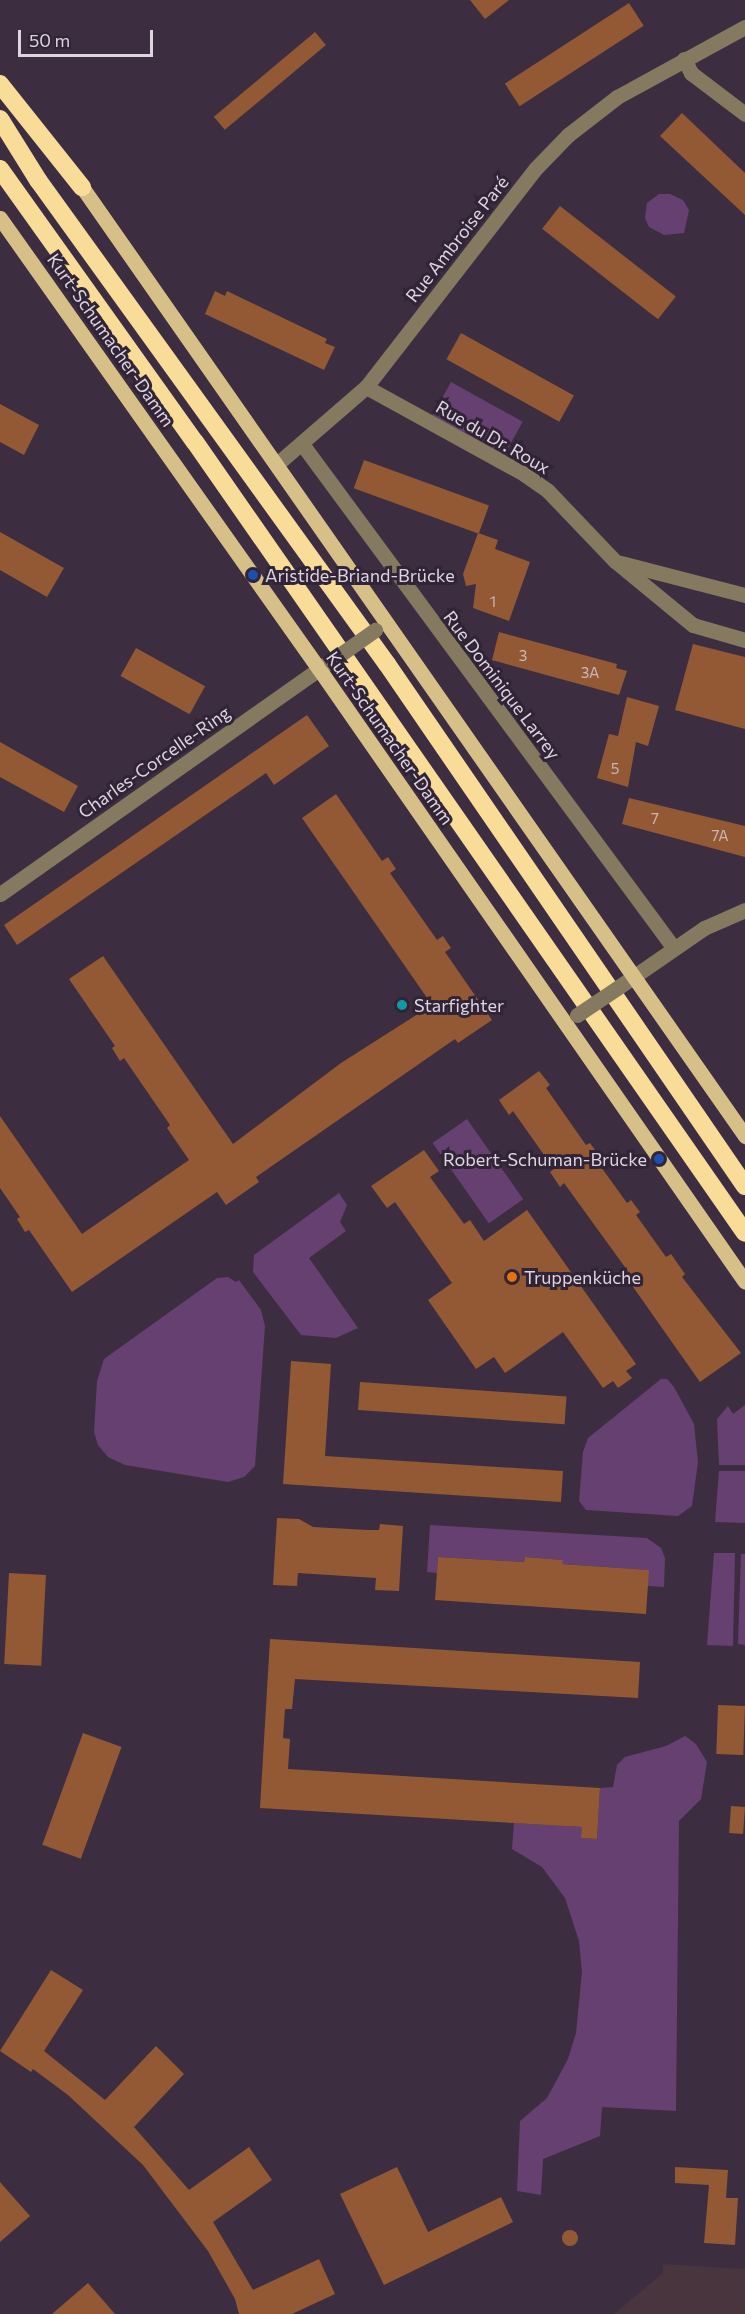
<!DOCTYPE html>
<html>
<head>
<meta charset="utf-8">
<style>
	body { margin:0 }
	#map { position:relative; width:745px; height:2314px; overflow:hidden; background:#3c2e40; font-family:Commissioner,sans-serif }
	div>[style] { position:absolute }
	[style*='--x'] { left:calc(var(--x)*1px); top:calc(var(--y)*1px); width:calc(var(--w)*1px); rotate:calc(var(--a)*1deg) }
	.commercial>* { inset:0; background:#48353d }
	.green>* { inset:0; background:#654071; transform-origin:0 0 }
	.building>* { inset:0; background:#925934; transform-origin:0 0 }
	.round { border-radius:50% }
	.minor>* { height:15px; margin:-7.5px; padding:0 7.5px; transform-origin:7.5px; border-radius:7.5px; background:#857a60 }
	.major>* { height:15px; margin:-7.5px; padding:0 7.5px; transform-origin:7.5px; border-radius:7.5px; background:#d7c088 }
	.highway>* { height:18px; margin:-9px; padding:0 9px; transform-origin:9px; border-radius:9px; background:#f8dc97 }
	.minor-bridge>* { height:15px; margin:-7.5px; padding:0 7.5px; transform-origin:7.5px; border-radius:7.5px; background:#857a60 }
	.dots>* { width:16px; height:16px; translate:-50% -50%; box-sizing:border-box; border:3px solid #312436; border-radius:50% }
	span { translate:-50% -50%; white-space:nowrap; text-align:center; line-height:1.15; -webkit-text-stroke:6px #312436; paint-order:stroke }
	.number-label { font-size:15px; color:#cbb6b6 }
	.number-label span { -webkit-text-stroke-width:0 }
	.street-label { font-size:18px; color:#ded5e1 }
	.poi-label { font-size:18px; color:#ded5e1 }
	.left { translate:0 -50%; text-align:left }
	.right { translate:-100% -50%; text-align:right }
	.scale { position:absolute; left:18px; top:30px; width:135px; height:27px; box-sizing:border-box; border:3px solid #ded5e1; border-top:0; padding-left:8px; font-size:18px; line-height:21px; white-space:nowrap; color:#ded5e1; -webkit-text-stroke:4px #312436; paint-order:stroke }
</style>
</head>
<body>
<div id="map">
	<div class="commercial">
		<i style="clip-path:polygon(663px 2264px,745px 2269px,745px 2314px,614px 2314px,663px 2273px)"></i>
	</div>
	<div class="green">
		<i style="clip-path:polygon(659px 194px,670px 194px,683px 200px,689px 210px,684px 233px,664px 235px,649px 227px,645px 218px,647px 203px)"></i>
		<i style="left:451px;top:382px;width:82px;height:38px;rotate:29deg"></i>
		<i style="left:467px;top:1119px;width:98px;height:42px;rotate:55deg"></i>
		<i style="clip-path:polygon(339px 1193px,347px 1205px,340px 1222px,346px 1231px,309px 1258px,358px 1328px,336px 1338px,301px 1335px,253px 1272px,254px 1255px)"></i>
		<i style="clip-path:polygon(228px 1277px,236px 1282px,239px 1280px,261px 1310px,265px 1326px,255px 1466px,244px 1477px,228px 1482px,125px 1465px,108px 1457px,98px 1445px,94px 1432px,97px 1381px,104px 1359px,217px 1278px)"></i>
		<i style="clip-path:polygon(661px 1379px,667px 1379px,674px 1387px,694px 1424px,698px 1462px,692px 1506px,678px 1516px,586px 1510px,579px 1501px,583px 1452px,588px 1438px)"></i>
		<i style="clip-path:polygon(745px 1405px,745px 1465px,719px 1465px,717px 1419px,728px 1406px,733px 1414px)"></i>
		<i style="clip-path:polygon(719px 1471px,745px 1471px,745px 1523px,715px 1522px)"></i>
		<i style="clip-path:polygon(430px 1525px,647px 1538px,661px 1548px,665px 1558px,664px 1587px,648px 1586px,648px 1570px,562px 1564px,562px 1560px,525px 1557px,524px 1562px,438px 1557px,437px 1573px,427px 1572px)"></i>
		<i style="clip-path:polygon(714px 1553px,735px 1553px,733px 1646px,707px 1645px)"></i>
		<i style="clip-path:polygon(741px 1554px,745px 1554px,745px 1645px,738px 1644px)"></i>
		<i style="clip-path:polygon(685px 1736px,696px 1744px,707px 1762px,701px 1799px,679px 1821px,676px 2111px,602px 2107px,600px 2136px,543px 2159px,541px 2195px,517px 2191px,520px 2121px,547px 2098px,568px 2059px,576px 2033px,582px 1972px,579px 1941px,565px 1898px,542px 1867px,512px 1849px,514px 1823px,582px 1827px,582px 1838px,597px 1839px,600px 1788px,613px 1787px,617px 1765px,625px 1757px,666px 1746px)"></i>
	</div>
	<div class="building">
		<i style="clip-path:polygon(470px 0,509px 0,485px 19px)"></i>
		<i style="left:629px;top:3px;width:27px;height:148px;rotate:57deg"></i>
		<i style="left:315px;top:32px;width:17px;height:132px;rotate:50deg"></i>
		<i style="clip-path:polygon(682px 113px,745px 173px,745px 215px,660px 136px)"></i>
		<i style="left:560px;top:206px;width:147px;height:29px;rotate:38deg"></i>
		<i style="clip-path:polygon(215px 291px,225px 296px,227px 291px,327px 339px,325px 343px,335px 347px,324px 370px,205px 314px)"></i>
		<i style="left:461px;top:333px;width:129px;height:30px;rotate:29deg"></i>
		<i style="clip-path:polygon(0 404px,39px 425px,24px 455px,0 442px)"></i>
		<i style="left:364px;top:460px;width:133px;height:30px;rotate:20deg"></i>
		<i style="clip-path:polygon(0 532px,64px 568px,47px 597px,0 570px)"></i>
		<i style="clip-path:polygon(478px 533px,498px 540px,495px 549px,530px 562px,509px 621px,473px 608px,476px 584px,466px 586px,463px 574px)"></i>
		<i style="clip-path:polygon(499px 632px,617px 664px,616px 668px,627px 671px,619px 695px,492px 660px)"></i>
		<i style="clip-path:polygon(693px 644px,745px 657px,745px 729px,675px 710px)"></i>
		<i style="left:136px;top:648px;width:79px;height:32px;rotate:29deg"></i>
		<i style="clip-path:polygon(627px 697px,659px 706px,648px 746px,636px 742px,628px 787px,597px 778px,609px 734px,618px 736px)"></i>
		<i style="clip-path:polygon(307px 715px,329px 746px,274px 785px,266px 773px,17px 945px,4px 925px)"></i>
		<i style="clip-path:polygon(0 742px,78px 786px,64px 812px,0 777px)"></i>
		<i style="clip-path:polygon(336px 794px,382px 861px,388px 857px,396px 869px,390px 873px,437px 940px,443px 936px,451px 948px,445px 952px,492px 1020px,458px 1043px,455px 1039px,256px 1177px,259px 1182px,226px 1205px,217px 1192px,72px 1292px,29px 1230px,25px 1232px,17px 1219px,20px 1217px,0 1188px,0 1116px,82px 1234px,189px 1160px,167px 1128px,170px 1125px,124px 1058px,120px 1061px,112px 1048px,115px 1046px,69px 979px,103px 956px,233px 1144px,341px 1063px,432px 1005px,302px 818px)"></i>
		<i style="clip-path:polygon(629px 798px,745px 826px,745px 857px,622px 824px)"></i>
		<i style="clip-path:polygon(539px 1071px,550px 1085px,546px 1088px,586px 1145px,590px 1143px,600px 1157px,596px 1160px,627px 1203px,631px 1200px,640px 1212px,636px 1215px,666px 1257px,671px 1254px,685px 1274px,682px 1277px,741px 1353px,700px 1382px,631px 1284px,635px 1281px,564px 1183px,560px 1187px,550px 1172px,554px 1169px,513px 1111px,509px 1115px,499px 1100px)"></i>
		<i style="clip-path:polygon(424px 1150px,439px 1171px,430px 1177px,464px 1224px,470px 1220px,484px 1241px,527px 1210px,636px 1364px,626px 1371px,632px 1378px,618px 1388px,613px 1381px,603px 1388px,563px 1332px,505px 1373px,494px 1357px,476px 1369px,428px 1300px,452px 1283px,395px 1202px,387px 1208px,371px 1186px)"></i>
		<i style="clip-path:polygon(291px 1361px,331px 1364px,325px 1456px,563px 1471px,561px 1502px,283px 1484px)"></i>
		<i style="left:360px;top:1382px;width:207px;height:28px;rotate:4deg"></i>
		<i style="clip-path:polygon(277px 1518px,299px 1519px,313px 1527px,368px 1530px,379px 1530px,380px 1524px,403px 1526px,399px 1591px,375px 1590px,376px 1578px,298px 1573px,297px 1586px,273px 1585px)"></i>
		<i style="clip-path:polygon(438px 1557px,524px 1562px,525px 1557px,563px 1560px,562px 1564px,649px 1570px,646px 1614px,435px 1600px)"></i>
		<i style="left:9px;top:1573px;width:37px;height:91px;rotate:3deg"></i>
		<i style="clip-path:polygon(270px 1639px,640px 1662px,638px 1698px,295px 1679px,292px 1709px,285px 1709px,283px 1738px,290px 1739px,288px 1769px,600px 1788px,597px 1839px,581px 1838px,582px 1827px,260px 1808px)"></i>
		<i style="left:718px;top:1705px;width:27px;height:49px;rotate:2deg"></i>
		<i style="left:83px;top:1733px;width:41px;height:119px;rotate:20deg"></i>
		<i style="left:731px;top:1806px;width:14px;height:27px;rotate:4deg"></i>
		<i style="clip-path:polygon(51px 1970px,83px 1990px,44px 2051px,105px 2100px,156px 2046px,184px 2074px,134px 2127px,189px 2190px,249px 2147px,272px 2180px,213px 2222px,253px 2290px,319px 2259px,335px 2294px,292px 2314px,239px 2314px,235px 2299px,208px 2251px,143px 2165px,68px 2095px,33px 2069px,31px 2072px,0 2051px)"></i>
		<i style="clip-path:polygon(397px 2167px,428px 2232px,501px 2197px,513px 2222px,384px 2285px,340px 2194px)"></i>
		<i style="clip-path:polygon(675px 2167px,728px 2170px,726px 2198px,738px 2198px,735px 2245px,704px 2243px,709px 2185px,675px 2183px)"></i>
		<i style="clip-path:polygon(0 2182px,30px 2216px,0 2242px)"></i>
		<i class="round" style="left:562px;top:2230px;width:16px;height:16px"></i>
		<i style="clip-path:polygon(88px 2283px,115px 2314px,52px 2314px)"></i>
	</div>
	<div class="minor">
		<i style="--x:684;--y:59;--w:16;--a:63"></i>
		<i style="--x:691;--y:73;--w:68;--a:37.2"></i>
		<i style="--x:366;--y:387;--w:180;--a:28.8"></i>
		<i style="--x:524;--y:474;--w:29;--a:35"></i>
		<i style="--x:548;--y:491;--w:97;--a:46.3"></i>
		<i style="--x:615;--y:561;--w:101;--a:39.4"></i>
		<i style="--x:693;--y:625;--w:54;--a:16.1"></i>
		<i style="--x:302;--y:444;--w:625;--a:53.59"></i>
		<i style="--x:277;--y:464;--w:118;--a:-40.9"></i>
		<i style="--x:366;--y:387;--w:277;--a:-52.2"></i>
		<i style="--x:536;--y:168;--w:46;--a:-45.9"></i>
		<i style="--x:568;--y:135;--w:62;--a:-37.8"></i>
		<i style="--x:617;--y:97;--w:146;--a:-28.7"></i>
		<i style="--x:621;--y:563;--w:128;--a:14.5"></i>
		<i style="--x:0;--y:894;--w:403;--a:-35.2"></i>
		<i style="--x:620;--y:986;--w:102;--a:-34.6"></i>
		<i style="--x:704;--y:928;--w:45;--a:-23.7"></i>
	</div>
	<div class="major">
		<i style="--x:82;--y:187;--w:1158;--a:55.06"></i>
		<i style="--x:0;--y:218;--w:552;--a:54.73"></i>
		<i style="--x:319;--y:669;--w:746;--a:55.2"></i>
	</div>
	<div class="highway">
		<i style="--x:0;--y:84;--w:132;--a:51.5"></i>
		<i style="--x:0;--y:119;--w:72;--a:58.1"></i>
		<i style="--x:38;--y:180;--w:597;--a:54.21"></i>
		<i style="--x:387;--y:664;--w:633;--a:55.56"></i>
		<i style="--x:0;--y:169;--w:335;--a:54.5"></i>
		<i style="--x:195;--y:442;--w:963;--a:55.19"></i>
	</div>
	<div class="minor-bridge">
		<i style="--x:331;--y:661;--w:54;--a:-35.2"></i>
		<i style="--x:577;--y:1015;--w:52;--a:-34"></i>
	</div>
	<div class="dots">
		<i style="left:253px;top:575px;background:#1a4fb4"></i>
		<i style="left:402px;top:1005px;background:#0f9aa8"></i>
		<i style="left:659px;top:1159px;background:#1a4fb4"></i>
		<i style="left:512px;top:1277px;background:#e8710a"></i>
	</div>
	<div class="number-label">
		<span style="left:493px;top:602px">1</span>
		<span style="left:523px;top:656px">3</span>
		<span style="left:590px;top:673px">3A</span>
		<span style="left:615px;top:769px">5</span>
		<span style="left:655px;top:819px">7</span>
		<span style="left:720px;top:836px">7A</span>
	</div>
	<div class="street-label">
		<span style="left:457px;top:239px;rotate:-52deg">Rue Ambroise Paré</span>
		<span style="left:111px;top:340px;rotate:55deg">Kurt-Schumacher-Damm</span>
		<span style="left:493px;top:437px;rotate:30deg">Rue du Dr. Roux</span>
		<span style="left:502px;top:685px;rotate:53deg">Rue Dominique Larrey</span>
		<span style="left:390px;top:738px;rotate:55deg">Kurt-Schumacher-Damm</span>
		<span style="left:154px;top:762px;rotate:-35deg">Charles-Corcelle-Ring</span>
	</div>
	<div class="poi-label">
		<span class="left" style="left:265px;top:575px">Aristide-Briand-Brücke</span>
		<span class="left" style="left:414px;top:1005px">Starfighter</span>
		<span class="right" style="left:647px;top:1159px">Robert-Schuman-Brücke</span>
		<span class="left" style="left:524px;top:1277px">Truppenküche</span>
	</div>
	<div class="scale">50 m</div>
</div>
</body>
</html>
